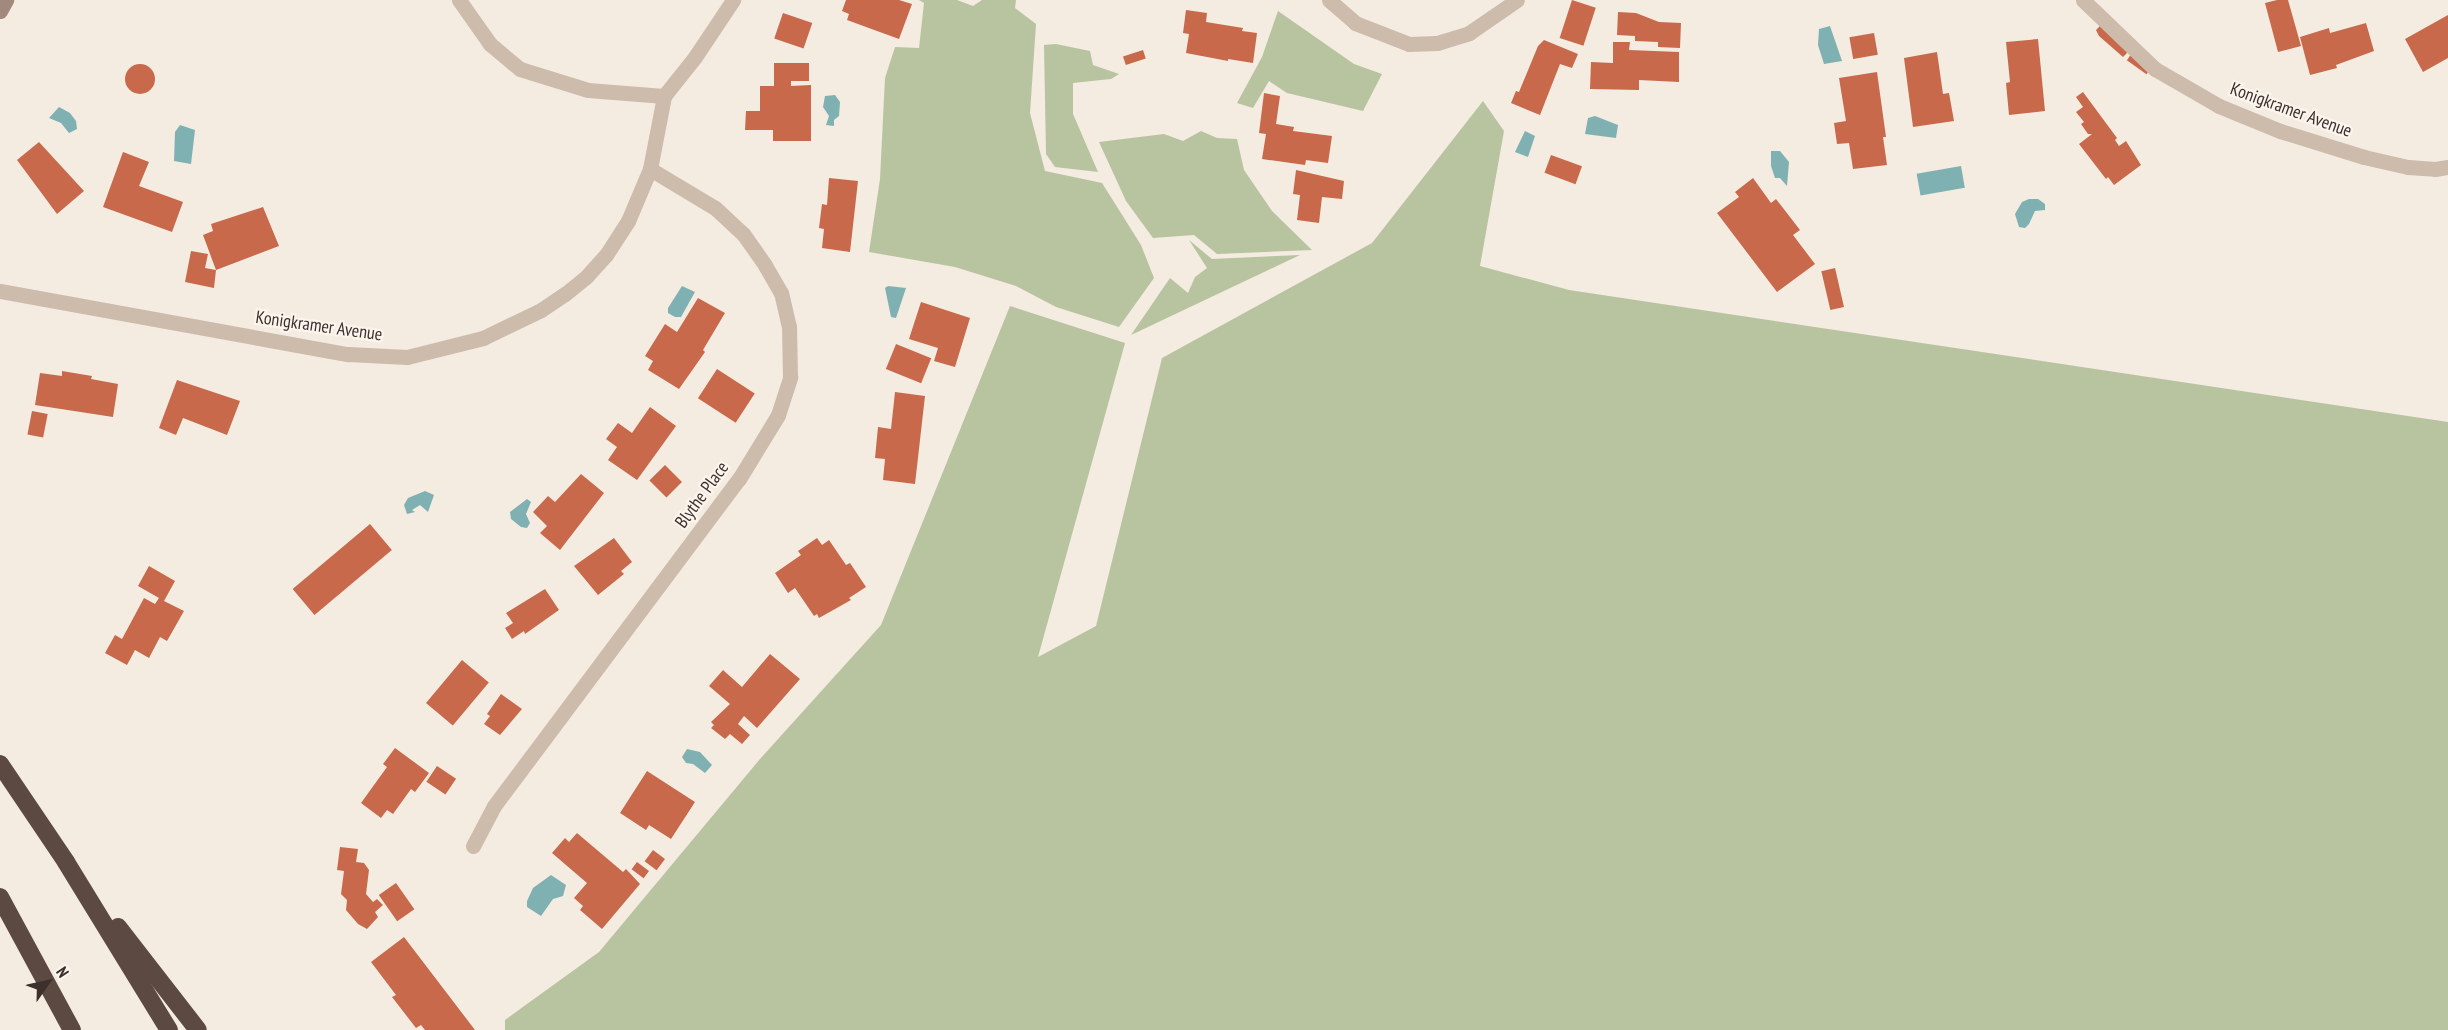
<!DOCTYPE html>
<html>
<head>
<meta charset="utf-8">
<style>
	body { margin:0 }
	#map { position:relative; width:2448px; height:1030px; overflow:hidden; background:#f4ebe1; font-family:"PT Sans Narrow",sans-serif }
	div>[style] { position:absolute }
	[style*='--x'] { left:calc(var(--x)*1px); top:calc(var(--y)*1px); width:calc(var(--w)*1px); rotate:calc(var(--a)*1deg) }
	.green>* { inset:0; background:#b8c4a0 }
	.water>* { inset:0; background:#7fb0b2; transform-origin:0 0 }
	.building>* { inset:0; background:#c8694b; transform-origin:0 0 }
	.round { border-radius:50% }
	.street>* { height:15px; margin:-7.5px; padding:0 7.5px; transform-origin:7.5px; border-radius:7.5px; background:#cdbbac }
	.secondary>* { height:15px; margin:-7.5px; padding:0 7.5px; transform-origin:7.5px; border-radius:7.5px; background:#a18a7d }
	.highway>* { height:18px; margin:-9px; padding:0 9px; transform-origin:9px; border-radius:9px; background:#5c4a42 }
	span { translate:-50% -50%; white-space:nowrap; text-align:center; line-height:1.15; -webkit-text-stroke:4.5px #fbf5ee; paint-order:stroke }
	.street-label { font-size:18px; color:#3b302b }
	.north { position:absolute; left:18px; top:952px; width:60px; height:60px; -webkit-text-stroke:4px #fbf5ee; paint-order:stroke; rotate:56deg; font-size:16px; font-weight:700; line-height:24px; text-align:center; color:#3b302b }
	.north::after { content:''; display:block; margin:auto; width:21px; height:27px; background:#3b302b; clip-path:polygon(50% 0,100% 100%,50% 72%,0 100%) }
</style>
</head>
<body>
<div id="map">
	<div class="green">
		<i style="clip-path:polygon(919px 0,957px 0,973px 6px,982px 0,1016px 0,1015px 8px,1036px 24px,1030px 113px,1045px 171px,1102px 183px,1141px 245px,1154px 278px,1119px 327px,1056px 307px,1016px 286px,955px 267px,869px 252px,880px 179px,885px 78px,895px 47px,919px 48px,924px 3px)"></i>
		<i style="clip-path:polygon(1278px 11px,1354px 64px,1382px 74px,1363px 111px,1287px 93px,1269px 81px,1253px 108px,1237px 103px,1262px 57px)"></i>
		<i style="clip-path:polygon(1056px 44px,1090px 51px,1093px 65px,1119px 74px,1111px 79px,1073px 83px,1073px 114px,1098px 172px,1055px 167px,1046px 154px,1044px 45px)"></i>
		<i style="clip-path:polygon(1483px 101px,1504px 131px,1480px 266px,1569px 290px,2448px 422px,2448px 1030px,505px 1030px,505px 1020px,599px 952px,760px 759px,881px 625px,1010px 306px,1125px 343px,1038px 657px,1096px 626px,1162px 358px,1372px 243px)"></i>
		<i style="clip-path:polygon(1201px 131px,1217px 138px,1237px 139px,1244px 170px,1272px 211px,1312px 250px,1217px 254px,1194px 235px,1153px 238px,1126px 201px,1099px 142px,1164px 134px,1183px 141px)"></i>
		<i style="clip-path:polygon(1189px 240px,1212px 259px,1300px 255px,1131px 335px,1170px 278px,1188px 293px,1195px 277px,1207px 268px)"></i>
	</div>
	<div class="water">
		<i style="clip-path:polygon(1830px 26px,1842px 61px,1824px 64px,1818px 45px,1819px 29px)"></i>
		<i style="clip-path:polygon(835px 95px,840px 102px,839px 116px,834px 120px,834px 126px,826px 125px,829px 116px,823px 107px,825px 96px)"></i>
		<i style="clip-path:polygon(59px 107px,70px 113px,76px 121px,77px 129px,69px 133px,61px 123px,49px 118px)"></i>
		<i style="clip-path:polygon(1595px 116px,1618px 125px,1616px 138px,1585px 134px,1588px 118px)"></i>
		<i style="clip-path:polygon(180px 125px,195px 130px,191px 164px,174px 161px,175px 132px)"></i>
		<i style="clip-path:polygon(1525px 131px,1535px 136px,1528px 157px,1515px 152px)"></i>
		<i style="clip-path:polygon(1771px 151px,1780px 151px,1789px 162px,1787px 186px,1780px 178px,1775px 178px,1771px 166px)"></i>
		<i style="left:1961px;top:166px;width:22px;height:45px;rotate:80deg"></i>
		<i style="clip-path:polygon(2029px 199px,2038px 199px,2045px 204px,2045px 210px,2035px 211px,2029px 224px,2025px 228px,2019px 227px,2015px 214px,2022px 202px)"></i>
		<i style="clip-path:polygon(682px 286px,695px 292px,681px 317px,675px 317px,668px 313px,668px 308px)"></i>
		<i style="clip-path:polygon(888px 286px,906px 288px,896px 318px,891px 317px,885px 288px)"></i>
		<i style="clip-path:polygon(425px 491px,434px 495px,428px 512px,420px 505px,412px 510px,415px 512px,407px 514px,404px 505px,408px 498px)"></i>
		<i style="clip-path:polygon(527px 499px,531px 502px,526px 514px,530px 523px,527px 528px,521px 527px,511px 519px,510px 512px)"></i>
		<i style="clip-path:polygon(687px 749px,700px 752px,712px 765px,705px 773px,693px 764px,686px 763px,682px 757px)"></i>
		<i style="clip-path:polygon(551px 875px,566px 885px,563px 896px,553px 899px,541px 916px,527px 907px,527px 901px,533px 888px)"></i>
	</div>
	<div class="building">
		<i style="clip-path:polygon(846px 0,899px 0,912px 4px,899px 39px,847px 20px,849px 14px,842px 11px)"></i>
		<i style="left:1572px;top:0;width:25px;height:40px;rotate:18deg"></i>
		<i style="clip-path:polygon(2277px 0,2288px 0,2301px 46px,2278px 52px,2265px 3px)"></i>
		<i style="clip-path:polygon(1186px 10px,1207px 13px,1206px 22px,1243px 28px,1242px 31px,1257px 33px,1253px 63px,1228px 59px,1228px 61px,1186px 53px,1189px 34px,1183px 33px)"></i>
		<i style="clip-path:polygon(1618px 12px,1636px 13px,1659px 22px,1681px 23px,1680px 48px,1658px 47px,1658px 42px,1635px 41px,1635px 36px,1617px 35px)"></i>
		<i style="left:783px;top:13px;width:31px;height:27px;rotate:19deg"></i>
		<i style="clip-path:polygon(2448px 15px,2448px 58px,2423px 72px,2405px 39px)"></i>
		<i style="clip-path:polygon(2366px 23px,2374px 51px,2336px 65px,2337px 68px,2310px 75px,2300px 37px,2329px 28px,2330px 33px)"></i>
		<i style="clip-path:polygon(2100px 26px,2126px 50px,2127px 53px,2123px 57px,2099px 36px,2096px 30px)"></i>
		<i style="left:1874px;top:33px;width:22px;height:25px;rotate:80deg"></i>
		<i style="clip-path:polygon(2038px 39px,2045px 111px,2009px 115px,2006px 83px,2010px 82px,2006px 42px)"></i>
		<i style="clip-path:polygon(1544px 40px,1578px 54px,1572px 68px,1560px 64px,1540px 115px,1511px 103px,1516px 91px,1519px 92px,1538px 46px)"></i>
		<i style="clip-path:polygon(1613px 42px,1630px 42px,1629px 50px,1679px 52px,1679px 82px,1639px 80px,1639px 90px,1590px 89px,1591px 62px,1613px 63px)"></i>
		<i style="left:1143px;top:50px;width:9px;height:21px;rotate:72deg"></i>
		<i style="clip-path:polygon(1937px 52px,1943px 94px,1949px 93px,1954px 121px,1913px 127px,1904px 58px)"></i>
		<i style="left:2132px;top:53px;width:24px;height:9px;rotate:35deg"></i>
		<i style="clip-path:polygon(774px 63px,809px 63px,809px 81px,791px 81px,791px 86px,811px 85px,811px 141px,773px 141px,773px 130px,745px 130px,746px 111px,760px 111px,760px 86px,774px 86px)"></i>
		<i class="round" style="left:125px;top:64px;width:30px;height:30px"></i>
		<i style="clip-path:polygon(1877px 72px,1886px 137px,1883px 137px,1887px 165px,1853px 169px,1849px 143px,1837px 144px,1834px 123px,1846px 121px,1839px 78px)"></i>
		<i style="clip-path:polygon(2083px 92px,2117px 138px,2115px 140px,2119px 146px,2126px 141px,2141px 165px,2114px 185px,2108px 177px,2106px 179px,2079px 144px,2092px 134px,2088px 134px,2081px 124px,2084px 122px,2076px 112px,2083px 107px,2076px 97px)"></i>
		<i style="clip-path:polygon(1264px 93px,1280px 96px,1276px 124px,1294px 127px,1293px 131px,1332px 136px,1328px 163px,1306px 160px,1305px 165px,1262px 159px,1266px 134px,1259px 133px)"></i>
		<i style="clip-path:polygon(39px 142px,84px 191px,57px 214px,17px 160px)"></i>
		<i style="clip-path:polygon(123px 152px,149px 162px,139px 186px,183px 202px,172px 232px,103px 207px)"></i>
		<i style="left:1551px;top:155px;width:33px;height:19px;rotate:20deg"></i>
		<i style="clip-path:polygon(1296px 170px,1344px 181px,1342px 199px,1322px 197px,1319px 223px,1297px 220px,1300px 195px,1293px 194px)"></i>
		<i style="clip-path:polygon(829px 178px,858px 181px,850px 252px,822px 248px,824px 229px,819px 228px,822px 204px,827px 205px)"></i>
		<i style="clip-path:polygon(1753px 178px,1771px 203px,1776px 199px,1800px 230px,1793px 235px,1815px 264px,1777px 292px,1717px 213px,1739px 197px,1735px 192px)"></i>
		<i style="clip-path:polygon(263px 207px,279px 246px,216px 270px,214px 288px,185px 282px,191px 251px,208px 254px,205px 268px,216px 270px,203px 235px,213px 231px,211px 224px)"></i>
		<i style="left:1835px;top:268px;width:40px;height:14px;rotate:77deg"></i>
		<i style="clip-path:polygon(698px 298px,725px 313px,703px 350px,705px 352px,679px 389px,648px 370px,653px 361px,645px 356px,665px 324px,677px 332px)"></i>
		<i style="clip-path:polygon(921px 302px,970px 318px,955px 367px,934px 361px,938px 348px,909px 339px)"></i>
		<i style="left:896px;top:344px;width:38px;height:27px;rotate:22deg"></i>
		<i style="left:717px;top:369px;width:45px;height:35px;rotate:33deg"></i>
		<i style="clip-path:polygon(62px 371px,92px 376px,91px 379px,118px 384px,113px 417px,35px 405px,40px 373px,62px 376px)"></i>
		<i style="clip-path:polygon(177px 380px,240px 401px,227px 435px,183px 418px,176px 435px,159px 428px)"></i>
		<i style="clip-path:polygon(895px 392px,925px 396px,915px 484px,883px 480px,885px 459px,875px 458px,878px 427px,891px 429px)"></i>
		<i style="clip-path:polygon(650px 407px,676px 426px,637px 480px,608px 460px,617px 447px,606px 439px,618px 423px,632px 433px)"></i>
		<i style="left:32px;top:411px;width:16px;height:24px;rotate:11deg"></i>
		<i style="left:665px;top:465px;width:24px;height:22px;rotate:45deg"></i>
		<i style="clip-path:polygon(581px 474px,604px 493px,560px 550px,540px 533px,547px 526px,533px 512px,548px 496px,555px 502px)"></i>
		<i style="left:370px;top:524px;width:34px;height:101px;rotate:50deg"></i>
		<i style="clip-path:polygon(614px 538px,632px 562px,621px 571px,624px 574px,598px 595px,574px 566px)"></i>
		<i style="clip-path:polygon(817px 538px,822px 545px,829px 540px,846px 565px,850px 563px,866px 587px,849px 598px,851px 600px,819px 618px,817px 614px,814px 616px,795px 588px,788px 593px,775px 573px,801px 555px,798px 551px)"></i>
		<i style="clip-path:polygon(149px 566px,175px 581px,164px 601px,184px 611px,167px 641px,160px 637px,149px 658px,135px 650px,127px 665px,105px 653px,115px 635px,122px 639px,144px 598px,155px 604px,159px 598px,138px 586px)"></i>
		<i style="clip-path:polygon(545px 589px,559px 610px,525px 634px,524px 631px,512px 639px,505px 628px,513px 623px,506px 613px)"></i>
		<i style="clip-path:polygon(770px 654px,800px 679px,757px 728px,744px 716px,738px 724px,750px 735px,742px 744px,730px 734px,725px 739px,711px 728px,714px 725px,711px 722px,730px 704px,709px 686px,723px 670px,742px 687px)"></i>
		<i style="left:462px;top:660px;width:35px;height:56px;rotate:40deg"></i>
		<i style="clip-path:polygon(501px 694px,522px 709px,500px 735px,484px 724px,490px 716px,487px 714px)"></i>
		<i style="clip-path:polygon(395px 748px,429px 773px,415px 792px,411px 789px,393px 814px,387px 810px,381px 818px,361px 803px,387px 767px,383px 764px)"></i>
		<i style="left:437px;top:766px;width:23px;height:19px;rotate:34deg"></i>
		<i style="clip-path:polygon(647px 771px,695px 802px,671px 839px,649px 825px,646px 830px,620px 813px)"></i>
		<i style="clip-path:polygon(577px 833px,623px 872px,626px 869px,640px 884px,602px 929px,580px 910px,583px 906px,574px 898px,587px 883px,552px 853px,565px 838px,569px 842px)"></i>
		<i style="clip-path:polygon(340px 847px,358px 849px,356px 862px,364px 863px,369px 870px,366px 894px,373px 902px,377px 899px,383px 905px,375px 912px,378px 917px,367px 929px,358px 924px,346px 910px,347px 900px,341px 894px,344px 871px,337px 870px)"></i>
		<i style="left:653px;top:850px;width:15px;height:14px;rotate:37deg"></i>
		<i style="left:637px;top:862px;width:15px;height:9px;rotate:37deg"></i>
		<i style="left:396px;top:883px;width:32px;height:21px;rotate:55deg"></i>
		<i style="clip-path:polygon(404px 937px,475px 1030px,425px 1030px,421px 1025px,416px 1028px,392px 997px,396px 995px,371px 962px)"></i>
	</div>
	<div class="street">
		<i style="--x:459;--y:0;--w:54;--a:54.8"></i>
		<i style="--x:490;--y:44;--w:39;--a:40"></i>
		<i style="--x:520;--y:69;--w:71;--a:17.2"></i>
		<i style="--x:588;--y:90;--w:76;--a:4.5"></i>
		<i style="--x:1329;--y:0;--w:35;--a:41"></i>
		<i style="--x:1355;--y:23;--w:58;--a:21.3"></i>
		<i style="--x:1409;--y:44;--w:28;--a:-2"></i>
		<i style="--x:1437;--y:43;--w:34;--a:-17"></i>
		<i style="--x:1469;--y:33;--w:58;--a:-34.5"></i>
		<i style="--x:2083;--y:0;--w:100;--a:43.8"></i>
		<i style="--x:2155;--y:69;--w:74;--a:30"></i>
		<i style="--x:2219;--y:106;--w:66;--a:22.3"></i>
		<i style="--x:2280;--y:131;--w:88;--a:17.2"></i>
		<i style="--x:2364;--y:157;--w:45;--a:12.8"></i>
		<i style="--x:2408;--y:167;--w:27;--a:4"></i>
		<i style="--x:2435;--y:169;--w:13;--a:-9"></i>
		<i style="--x:0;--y:291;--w:354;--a:10.3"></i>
		<i style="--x:348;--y:354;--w:59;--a:2.9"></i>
		<i style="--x:407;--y:357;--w:78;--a:-14"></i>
		<i style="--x:483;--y:338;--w:64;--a:-25.8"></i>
		<i style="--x:541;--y:310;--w:29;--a:-34"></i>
		<i style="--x:565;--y:294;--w:27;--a:-39"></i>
		<i style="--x:586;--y:277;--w:30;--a:-48"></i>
		<i style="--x:606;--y:255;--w:40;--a:-57.1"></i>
		<i style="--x:628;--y:221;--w:56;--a:-67.1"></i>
		<i style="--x:650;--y:169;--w:74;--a:-79.1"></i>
		<i style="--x:664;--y:96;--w:50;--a:-51.5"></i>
		<i style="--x:695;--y:57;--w:69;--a:-56.3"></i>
		<i style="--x:473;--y:846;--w:45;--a:-62.3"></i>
		<i style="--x:494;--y:806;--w:409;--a:-53.2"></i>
		<i style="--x:739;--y:479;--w:75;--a:-58.6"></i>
		<i style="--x:778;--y:415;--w:40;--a:-72"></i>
		<i style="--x:790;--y:377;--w:50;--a:-91.1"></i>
		<i style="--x:789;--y:327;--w:35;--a:-103"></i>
		<i style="--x:781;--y:293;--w:32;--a:-120"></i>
		<i style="--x:765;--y:265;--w:38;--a:-125"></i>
		<i style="--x:743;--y:234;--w:38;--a:-137"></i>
		<i style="--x:715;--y:208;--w:76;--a:-149"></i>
	</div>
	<div class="secondary">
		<i style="--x:0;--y:11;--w:13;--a:-61"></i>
	</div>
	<div class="highway">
		<i style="--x:0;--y:764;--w:118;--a:56"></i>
		<i style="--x:66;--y:862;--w:197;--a:58.5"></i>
		<i style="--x:0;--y:897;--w:151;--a:61.6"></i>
		<i style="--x:118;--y:927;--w:130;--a:52.2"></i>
	</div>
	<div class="street-label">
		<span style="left:2291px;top:110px;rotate:20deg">Konigkramer Avenue</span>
		<span style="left:319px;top:326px;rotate:8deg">Konigkramer Avenue</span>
		<span style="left:702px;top:495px;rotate:-54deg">Blythe Place</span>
	</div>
	<div class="north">N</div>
</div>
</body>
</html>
